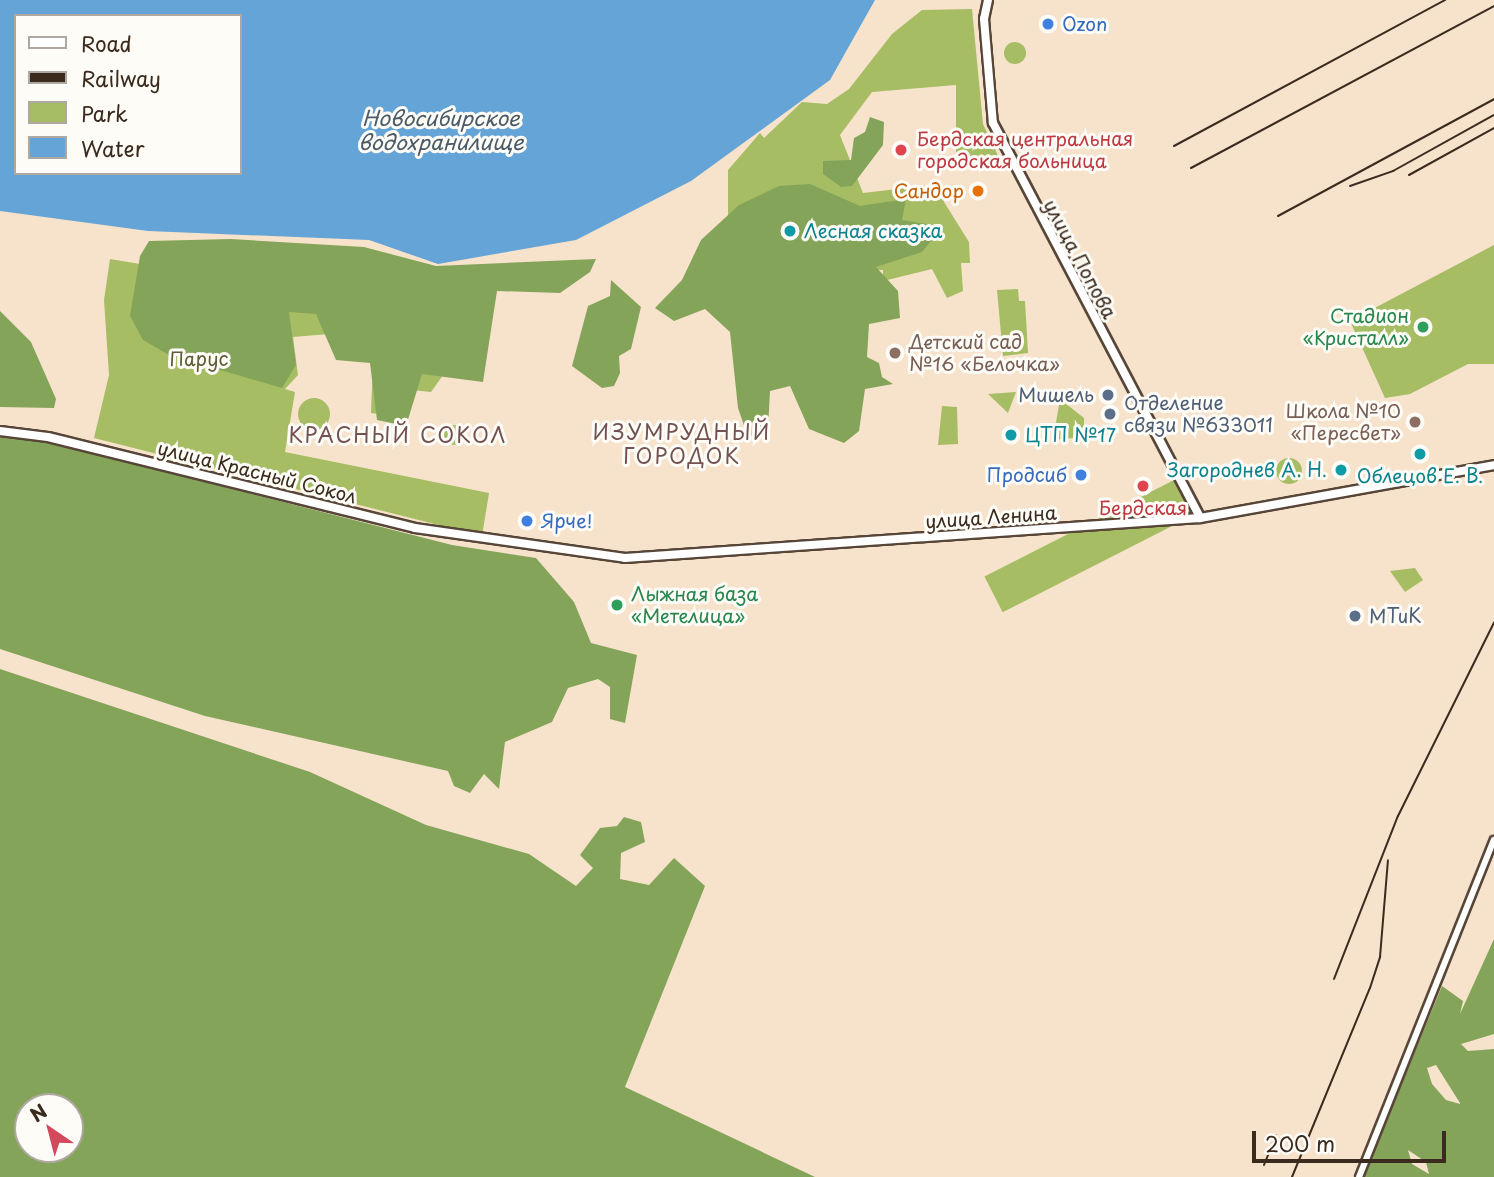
<!DOCTYPE html>
<html>
<head>
<meta charset="utf-8">
<style>
	body { margin:0 }
	#map { position:relative; width:1494px; height:1177px; overflow:hidden; background:#f7e3cc; font-family:"Playpen Sans",sans-serif }
	div>[style] { position:absolute }
	[style*='--x'] { left:calc(var(--x)*1px); top:calc(var(--y)*1px); width:calc(var(--w)*1px); rotate:calc(var(--a)*1deg) }
	.green>* { inset:0; background:#a6bd63; transform-origin:0 0 }
	.round { border-radius:50% }
	.forest>* { inset:0; background:#84a459 }
	.water>* { inset:0; background:#65a4d7 }
	.roads { filter:drop-shadow(2px 0 #574638) drop-shadow(-2px 0 #574638) drop-shadow(0 2px #574638) drop-shadow(0 -2px #574638) }
	.minor>* { height:6px; margin:-3px; padding:0 3px; transform-origin:3px; border-radius:3px; background:#fff }
	.tertiary>* { height:8px; margin:-4px; padding:0 4px; transform-origin:4px; border-radius:4px; background:#fff }
	.rail>* { height:2px; margin:-1px; padding:0 1px; transform-origin:1px; border-radius:1px; background:#3b2a1e }
	.dots>* { width:19px; height:19px; translate:-50% -50%; box-sizing:border-box; border:4px solid #fdfcf7; border-radius:50% }
	span { translate:-50% -50%; white-space:nowrap; text-align:center; line-height:1.15; -webkit-text-stroke:6px #fdfcf7; paint-order:stroke }
	.shop-label { font-size:19px; color:#366cbe }
	.left { translate:0 -50%; text-align:left }
	.right { translate:-100% -50%; text-align:right }
	.health-label { font-size:19px; color:#be3a42 }
	.food-label { font-size:19px; color:#c56008 }
	.culture-label { font-size:19px; color:#0d838f }
	.street-label { font-size:19px; color:#3b2a1e }
	.leisure-label { font-size:19px; color:#27864d }
	.education-label { font-size:19px; color:#785e54 }
	.park-label { font-size:19px; color:#605d36 }
	.service-label { font-size:19px; color:#4e5e75 }
	.water-label { font-size:21px; color:#4c5b68; font-style:italic }
	.neighbourhood-label { font-size:21px; color:#725150; letter-spacing:2px }
	.legend { position:absolute; left:14px; top:14px; width:228px; height:161px; box-sizing:border-box; background:#fdfcf7; border:2px solid #afa8a0; margin:0; padding:9px 12px; list-style:none; font-size:21px; color:#3b2a1e }
	.legend li { display:flex; align-items:center; gap:14px; height:35px }
	.legend b { width:35px; border:2px solid #afa8a0 }
	.north { position:absolute; left:14px; top:1093px; width:70px; height:70px; box-sizing:border-box; background:#fdfcf7; border:2px solid #afa8a0; border-radius:50%; rotate:325deg; font-size:19px; font-weight:700; line-height:28px; text-align:center; color:#3b2a1e }
	.north::after { content:''; display:block; margin:auto; width:24px; height:32px; background:#d1495b; clip-path:polygon(50% 0,100% 100%,50% 72%,0 100%) }
	.scale { position:absolute; left:1252px; top:1131px; width:194px; height:32px; box-sizing:border-box; border:4px solid #3b2a1e; border-top:0; padding-left:9px; font-size:21px; line-height:24px; white-space:nowrap; color:#3b2a1e; -webkit-text-stroke:5px #fdfcf7; paint-order:stroke }
</style>
</head>
<body>
<div id="map">
	<div class="green">
		<i style="clip-path:polygon(972px 9px,983px 124px,1002px 164px,956px 164px,956px 85px,872px 92px,840px 135px,863px 193px,940px 184px,944px 202px,969px 242px,970px 263px,961px 263px,963px 291px,947px 298px,932px 269px,883px 281px,883px 270px,863px 270px,728px 226px,728px 170px,760px 133px,764px 138px,802px 102px,827px 104px,849px 89px,892px 34px,922px 10px)"></i>
		<i class="round" style="left:1004px;top:42px;width:22px;height:22px"></i>
		<i style="clip-path:polygon(1494px 245px,1494px 364px,1468px 364px,1410px 394px,1385px 398px,1350px 321px)"></i>
		<i style="clip-path:polygon(110px 259px,158px 267px,341px 268px,446px 371px,431px 392px,411px 390px,405px 417px,371px 413px,373px 359px,342px 333px,293px 337px,298px 375px,285px 389px,295px 392px,285px 452px,489px 493px,482px 536px,94px 438px,109px 375px,104px 300px)"></i>
		<i style="clip-path:polygon(1018px 289px,1019px 301px,1025px 301px,1028px 353px,1003px 356px,997px 290px)"></i>
		<i style="clip-path:polygon(1016px 392px,1008px 413px,988px 394px)"></i>
		<i class="round" style="left:298px;top:398px;width:32px;height:32px"></i>
		<i style="clip-path:polygon(1060px 399px,1084px 418px,1084px 437px,1053px 440px)"></i>
		<i style="clip-path:polygon(942px 406px,957px 407px,958px 444px,938px 445px)"></i>
		<i class="round" style="left:444px;top:425px;width:20px;height:20px"></i>
		<i class="round" style="left:1276px;top:458px;width:26px;height:26px"></i>
		<i style="left:1176px;top:479px;width:40px;height:215px;rotate:63deg"></i>
		<i style="clip-path:polygon(1415px 568px,1423px 580px,1405px 592px,1390px 571px)"></i>
	</div>
	<div class="forest">
		<i style="clip-path:polygon(870px 117px,884px 122px,883px 145px,852px 186px,841px 187px,823px 174px,823px 161px,851px 160px,854px 138px,865px 132px)"></i>
		<i style="clip-path:polygon(810px 184px,860px 206px,906px 199px,902px 220px,932px 225px,932px 240px,922px 252px,876px 267px,898px 291px,900px 318px,869px 324px,867px 357px,879px 363px,882px 377px,893px 384px,865px 389px,859px 431px,844px 443px,809px 429px,790px 386px,770px 391px,768px 429px,748px 437px,738px 408px,730px 332px,705px 309px,674px 321px,655px 308px,682px 280px,701px 240px,739px 205px,779px 186px)"></i>
		<i style="clip-path:polygon(231px 239px,364px 247px,436px 266px,596px 259px,590px 272px,560px 293px,497px 291px,483px 382px,422px 374px,406px 426px,377px 420px,370px 363px,336px 360px,316px 314px,289px 312px,296px 365px,282px 388px,169px 355px,143px 340px,130px 316px,140px 256px,149px 241px)"></i>
		<i style="clip-path:polygon(611px 280px,641px 307px,631px 349px,619px 356px,620px 373px,614px 386px,602px 388px,572px 366px,588px 306px,610px 296px)"></i>
		<i style="clip-path:polygon(0 311px,31px 342px,56px 399px,54px 408px,0 407px)"></i>
		<i style="clip-path:polygon(0 436px,24px 436px,452px 545px,536px 558px,574px 602px,591px 643px,637px 655px,625px 723px,610px 719px,610px 687px,598px 679px,568px 688px,552px 722px,505px 742px,499px 789px,484px 774px,470px 793px,454px 786px,448px 771px,205px 716px,0 649px)"></i>
		<i style="clip-path:polygon(evenodd,0 669px,310px 772px,426px 825px,529px 854px,576px 886px,593px 868px,580px 855px,600px 828px,617px 826px,624px 817px,641px 822px,645px 842px,621px 853px,620px 879px,649px 885px,674px 858px,705px 886px,625px 1087px,815px 1177px,0 1177px,0 669px,28px 1107px,70px 1107px,70px 1149px,28px 1149px,28px 1107px)"></i>
		<i style="clip-path:polygon(evenodd,1494px 939px,1494px 1034px,1461px 1044px,1468px 1051px,1494px 1049px,1494px 1177px,1363px 1177px,1442px 986px,1463px 1001px,1460px 1014px,1494px 939px,1436px 1065px,1460px 1103px,1460px 1104px,1446px 1100px,1432px 1084px,1427px 1068px,1436px 1065px,1494px 939px,1408px 1150px,1426px 1162px,1429px 1174px,1412px 1164px,1408px 1150px)"></i>
	</div>
	<div class="water">
		<i style="clip-path:polygon(evenodd,0 0,875px 0,830px 80px,691px 181px,576px 240px,438px 264px,369px 240px,148px 231px,0 211px,0 0,16px 16px,240px 16px,240px 173px,16px 173px,16px 16px)"></i>
	</div>
	<div class="roads">
		<div class="minor">
			<i style="--x:1359;--y:1177;--w:363;--a:-68.2"></i>
		</div>
		<div class="tertiary">
			<i style="--x:988;--y:0;--w:19;--a:102"></i>
			<i style="--x:984;--y:19;--w:104;--a:85.1"></i>
			<i style="--x:993;--y:123;--w:446;--a:62.3"></i>
			<i style="--x:0;--y:431;--w:48;--a:7.1"></i>
			<i style="--x:48;--y:437;--w:378;--a:13.9"></i>
			<i style="--x:415;--y:528;--w:212;--a:8.1"></i>
			<i style="--x:625;--y:558;--w:576;--a:-3.98"></i>
			<i style="--x:1200;--y:518;--w:299;--a:-10.2"></i>
		</div>
	</div>
	<div class="rail">
		<i style="--x:1174;--y:146;--w:308;--a:-28.3"></i>
		<i style="--x:1191;--y:168;--w:344;--a:-28.1"></i>
		<i style="--x:1409;--y:175;--w:97;--a:-28.9"></i>
		<i style="--x:1350;--y:186;--w:46;--a:-19.2"></i>
		<i style="--x:1393;--y:171;--w:115;--a:-29"></i>
		<i style="--x:1278;--y:216;--w:246;--a:-28.4"></i>
		<i style="--x:1334;--y:979;--w:175;--a:-68.6"></i>
		<i style="--x:1398;--y:816;--w:216;--a:-63.6"></i>
		<i style="--x:1264;--y:1165;--w:32;--a:-68"></i>
		<i style="--x:1292;--y:1177;--w:204;--a:-67.6"></i>
		<i style="--x:1370;--y:988;--w:33;--a:-72"></i>
		<i style="--x:1380;--y:957;--w:97;--a:-85.3"></i>
	</div>
	<div class="dots">
		<i style="left:1048px;top:24px;background:#3f7fe0"></i>
		<i style="left:901px;top:150px;background:#e0444e"></i>
		<i style="left:978px;top:191px;background:#e8710a"></i>
		<i style="left:790px;top:231px;background:#0f9aa8"></i>
		<i style="left:1423px;top:327px;background:#2e9e5b"></i>
		<i style="left:895px;top:353px;background:#8d6e63"></i>
		<i style="left:1108px;top:395px;background:#5c6f8a"></i>
		<i style="left:1110px;top:414px;background:#5c6f8a"></i>
		<i style="left:1415px;top:422px;background:#8d6e63"></i>
		<i style="left:1011px;top:435px;background:#0f9aa8"></i>
		<i style="left:1420px;top:454px;background:#0f9aa8"></i>
		<i style="left:1341px;top:470px;background:#0f9aa8"></i>
		<i style="left:1081px;top:475px;background:#3f7fe0"></i>
		<i style="left:1143px;top:486px;background:#e0444e"></i>
		<i style="left:527px;top:521px;background:#3f7fe0"></i>
		<i style="left:617px;top:605px;background:#2e9e5b"></i>
		<i style="left:1355px;top:616px;background:#5c6f8a"></i>
	</div>
	<div class="shop-label">
		<span class="left" style="left:1062px;top:24px">Ozon</span>
		<span class="right" style="left:1067px;top:475px">Продсиб</span>
		<span class="left" style="left:541px;top:521px">Ярче!</span>
	</div>
	<div class="health-label">
		<span class="left" style="left:917px;top:150px">Бердская центральная<br>городская больница</span>
		<span style="left:1143px;top:508px">Бердская</span>
	</div>
	<div class="food-label">
		<span class="right" style="left:964px;top:191px">Сандор</span>
	</div>
	<div class="culture-label">
		<span class="left" style="left:804px;top:231px">Лесная сказка</span>
		<span class="left" style="left:1025px;top:435px">ЦТП №17</span>
		<span class="right" style="left:1327px;top:470px">Загороднев А. Н.</span>
		<span style="left:1420px;top:476px">Облецов Е. В.</span>
	</div>
	<div class="street-label">
		<span style="left:1080px;top:259px;rotate:62deg">улица Попова</span>
		<span style="left:257px;top:472px;rotate:14deg">улица Красный Сокол</span>
		<span style="left:991px;top:517px;rotate:-4deg">улица Ленина</span>
	</div>
	<div class="leisure-label">
		<span class="right" style="left:1409px;top:327px">Стадион<br>«Кристалл»</span>
		<span class="left" style="left:631px;top:605px">Лыжная база<br>«Метелица»</span>
	</div>
	<div class="education-label">
		<span class="left" style="left:909px;top:353px">Детский сад<br>№16 «Белочка»</span>
		<span class="right" style="left:1401px;top:422px">Школа №10<br>«Пересвет»</span>
	</div>
	<div class="park-label">
		<span style="left:199px;top:359px">Парус</span>
	</div>
	<div class="service-label">
		<span class="right" style="left:1094px;top:395px">Мишель</span>
		<span class="left" style="left:1124px;top:414px">Отделение<br>связи №633011</span>
		<span class="left" style="left:1369px;top:616px">МТиК</span>
	</div>
	<div class="water-label">
		<span style="left:441px;top:129px">Новосибирское<br>водохранилище</span>
	</div>
	<div class="neighbourhood-label">
		<span style="left:682px;top:443px">ИЗУМРУДНЫЙ<br>ГОРОДОК</span>
		<span style="left:398px;top:434px">КРАСНЫЙ СОКОЛ</span>
	</div>
	<ul class="legend">
	<li><b style="height:9px;background:#fff"></b>Road</li>
	<li><b style="height:9px;background:#3b2a1e"></b>Railway</li>
	<li><b style="height:19px;background:#a6bd63"></b>Park</li>
	<li><b style="height:19px;background:#65a4d7"></b>Water</li>
	</ul>
	<div class="north">N</div>
	<div class="scale">200 m</div>
</div>
</body>
</html>
